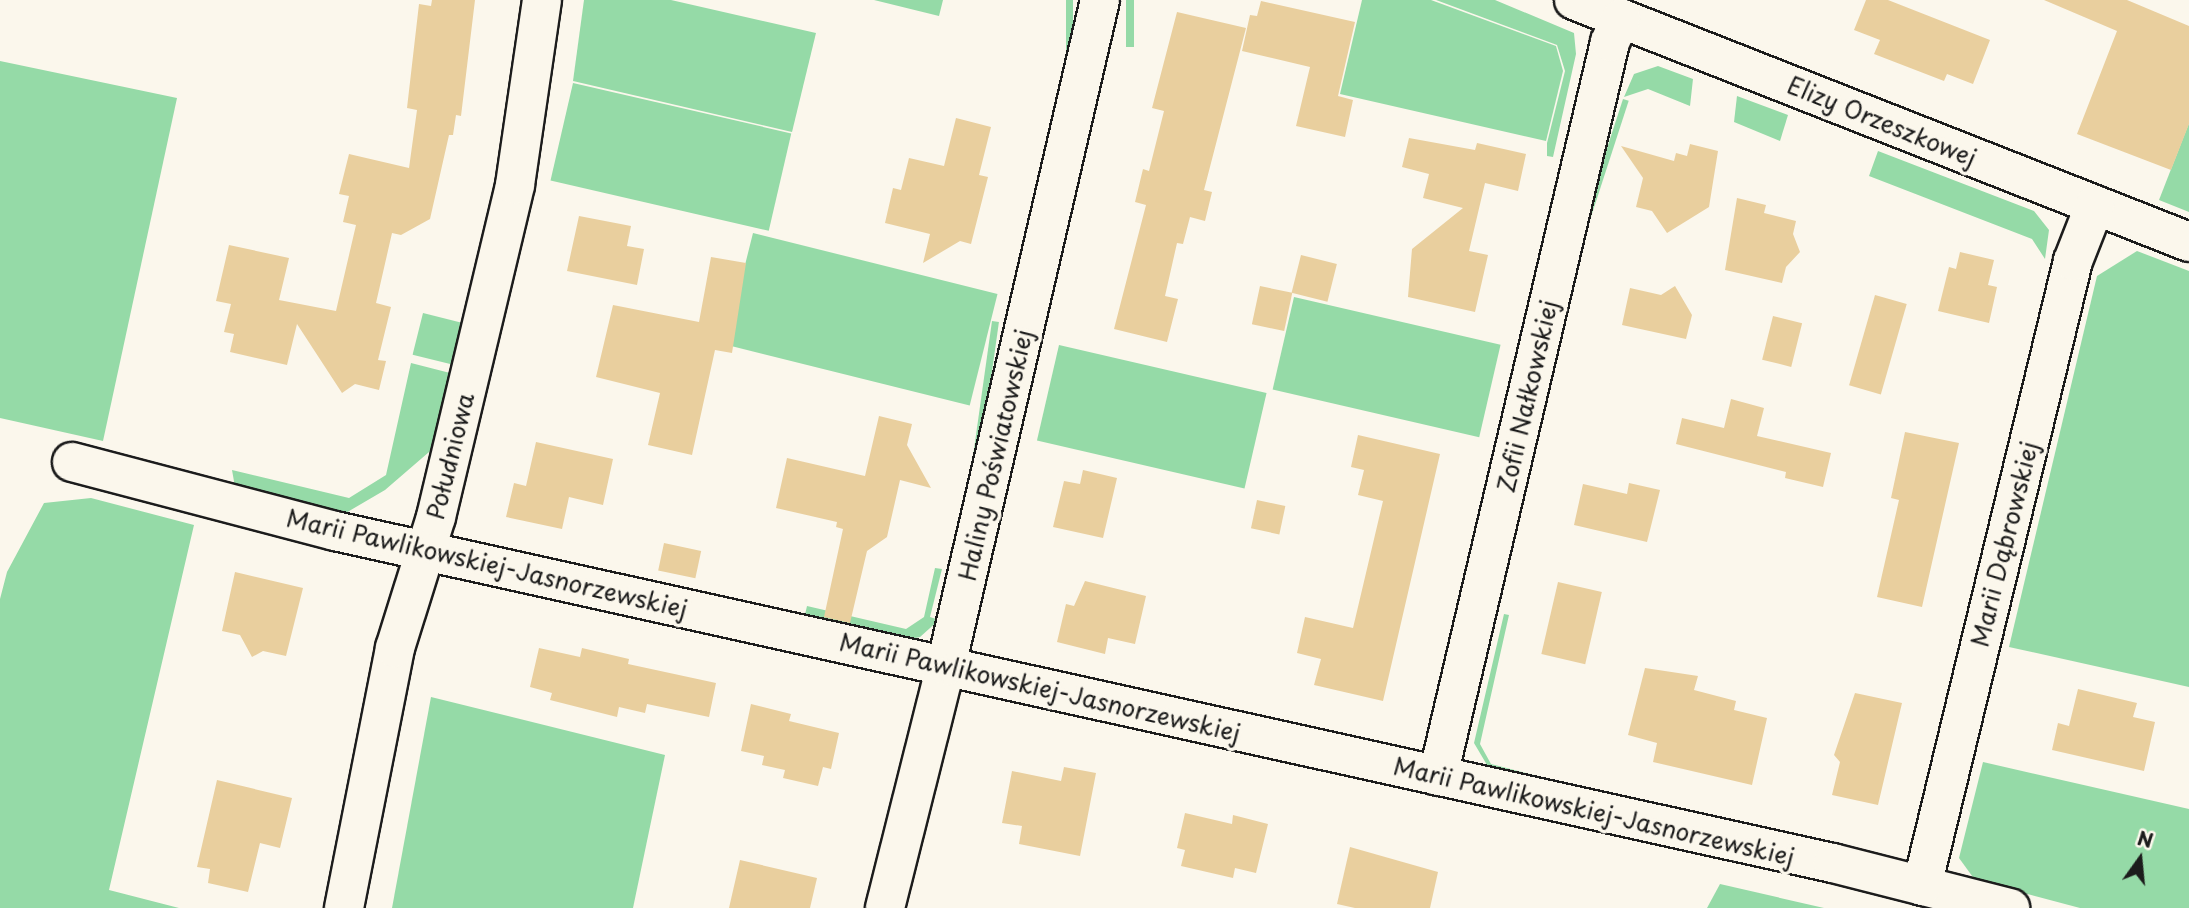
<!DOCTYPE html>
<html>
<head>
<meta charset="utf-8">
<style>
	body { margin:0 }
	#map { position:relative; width:2189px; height:908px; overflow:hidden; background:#fbf7ec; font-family:"Playpen Sans",sans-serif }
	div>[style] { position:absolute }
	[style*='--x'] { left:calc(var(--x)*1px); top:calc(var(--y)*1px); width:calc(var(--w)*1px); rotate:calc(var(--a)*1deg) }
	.green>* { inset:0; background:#95daa7; transform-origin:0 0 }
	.building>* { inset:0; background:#e9cf9e; transform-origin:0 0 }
	.roads { filter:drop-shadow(2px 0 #1c1c1c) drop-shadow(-2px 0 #1c1c1c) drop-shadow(0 2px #1c1c1c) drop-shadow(0 -2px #1c1c1c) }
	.street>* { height:38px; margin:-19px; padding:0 19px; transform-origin:19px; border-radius:19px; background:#fbf7ec }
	span { translate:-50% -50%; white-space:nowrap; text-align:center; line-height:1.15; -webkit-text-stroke:7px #fbf7ec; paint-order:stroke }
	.street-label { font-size:24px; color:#1c1c1c }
	.north { position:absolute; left:2105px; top:824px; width:70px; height:70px; -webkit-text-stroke:5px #fbf7ec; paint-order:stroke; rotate:15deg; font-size:19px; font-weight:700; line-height:28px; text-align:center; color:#1c1c1c }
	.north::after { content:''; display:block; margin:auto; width:24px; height:32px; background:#1c1c1c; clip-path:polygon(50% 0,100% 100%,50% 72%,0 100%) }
</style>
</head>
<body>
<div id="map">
	<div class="green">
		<i style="clip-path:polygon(584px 0,671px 0,816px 33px,792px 132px,573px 81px)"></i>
		<i style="clip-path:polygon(874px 0,943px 0,939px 16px)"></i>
		<i style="left:1066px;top:0;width:7px;height:150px"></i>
		<i style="left:1126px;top:0;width:8px;height:47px"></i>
		<i style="clip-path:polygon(1362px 0,1431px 0,1556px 46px,1563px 71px,1546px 141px,1340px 94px)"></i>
		<i style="clip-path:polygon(1436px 0,1495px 0,1574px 33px,1576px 54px,1553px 157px,1547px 156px,1547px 143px,1565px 71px,1557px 45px)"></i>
		<i style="clip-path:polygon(0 61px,177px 98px,103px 441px,0 418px)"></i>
		<i style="clip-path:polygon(1658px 66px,1693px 79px,1690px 106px,1648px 89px,1624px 97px,1634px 74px)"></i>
		<i style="left:573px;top:83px;width:224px;height:100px;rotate:13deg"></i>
		<i style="clip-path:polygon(1737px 96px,1788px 115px,1780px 141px,1734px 122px)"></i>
		<i style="left:1623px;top:99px;width:6px;height:187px;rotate:18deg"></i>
		<i style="clip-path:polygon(2189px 123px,2189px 212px,2159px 200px)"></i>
		<i style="clip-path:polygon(1878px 151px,2034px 211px,2049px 230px,2045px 259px,2032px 239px,1869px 176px)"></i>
		<i style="left:753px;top:233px;width:252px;height:115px;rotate:14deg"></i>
		<i style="clip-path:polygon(2137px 251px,2189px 271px,2189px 687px,2009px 647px,2097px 276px)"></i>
		<i style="left:1294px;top:297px;width:212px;height:95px;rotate:13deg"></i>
		<i style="left:423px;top:313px;width:44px;height:43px;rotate:14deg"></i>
		<i style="left:992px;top:321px;width:7px;height:136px;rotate:8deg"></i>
		<i style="left:1059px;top:345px;width:213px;height:98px;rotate:13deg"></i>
		<i style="clip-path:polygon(411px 363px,454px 374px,436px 446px,385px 490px,344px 514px,235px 487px,232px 470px,349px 498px,386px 475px)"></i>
		<i style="clip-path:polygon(91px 498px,194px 525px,109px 890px,179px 908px,0 908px,0 599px,7px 572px,44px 503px)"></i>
		<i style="clip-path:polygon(935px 568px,942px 569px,930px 617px,939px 620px,920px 637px,904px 640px,804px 619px,807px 606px,906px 629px,924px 617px)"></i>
		<i style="clip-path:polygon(1504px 614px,1509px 615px,1480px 744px,1491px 764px,1542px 777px,1487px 765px,1474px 743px)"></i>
		<i style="clip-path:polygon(431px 697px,665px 755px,633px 908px,392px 908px)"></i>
		<i style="clip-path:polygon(1983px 762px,2189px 809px,2189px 908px,2080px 908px,1975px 880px,1959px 858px)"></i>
		<i style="clip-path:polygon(1720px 884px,1824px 908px,1707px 908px)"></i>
	</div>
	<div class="building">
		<i style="clip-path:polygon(432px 0,475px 0,461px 116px,456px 115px,453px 135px,449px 135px,430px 219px,401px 235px,392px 233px,376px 303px,391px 307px,378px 360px,386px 361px,379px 390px,355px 384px,342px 393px,297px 324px,287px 365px,230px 352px,234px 334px,224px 332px,231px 304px,216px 301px,229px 245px,289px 258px,279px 300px,336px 311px,356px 225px,343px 222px,349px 196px,339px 194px,349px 154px,409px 168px,417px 110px,407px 108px,419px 4px,431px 6px)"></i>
		<i style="clip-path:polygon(1866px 0,1888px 0,1990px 40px,1973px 84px,1947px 74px,1944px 81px,1874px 54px,1880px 40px,1854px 30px)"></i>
		<i style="clip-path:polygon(2044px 0,2127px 0,2189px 26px,2189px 124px,2171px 170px,2077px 134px,2117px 31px)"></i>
		<i style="clip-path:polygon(1261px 1px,1355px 22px,1338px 96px,1353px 100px,1345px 137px,1296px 126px,1310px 67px,1242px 51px,1250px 15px,1257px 16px)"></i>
		<i style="clip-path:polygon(1177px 12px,1246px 28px,1204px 190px,1212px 192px,1205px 221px,1190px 217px,1183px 244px,1177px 243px,1165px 296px,1178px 299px,1167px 342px,1114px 329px,1146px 205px,1135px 202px,1143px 169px,1149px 171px,1164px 111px,1152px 108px)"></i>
		<i style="clip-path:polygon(956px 118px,991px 127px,979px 175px,988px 177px,971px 244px,960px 241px,923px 263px,930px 234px,885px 223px,893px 188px,901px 190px,909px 158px,944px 166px)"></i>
		<i style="clip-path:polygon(1409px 138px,1475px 150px,1477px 143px,1526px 154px,1518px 191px,1485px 183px,1469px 251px,1488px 255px,1475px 312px,1408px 297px,1412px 249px,1463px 208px,1423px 198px,1429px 174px,1402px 167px)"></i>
		<i style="clip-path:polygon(1690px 144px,1718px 151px,1709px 207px,1667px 233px,1652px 211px,1636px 207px,1643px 178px,1621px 146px,1674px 161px,1676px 153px,1687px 156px)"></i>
		<i style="clip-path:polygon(1737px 198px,1766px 205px,1764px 213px,1796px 221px,1793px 234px,1800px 252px,1786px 267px,1782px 283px,1725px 270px)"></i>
		<i style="clip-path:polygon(579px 216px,631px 226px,627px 246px,644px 249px,637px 285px,567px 271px)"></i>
		<i style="clip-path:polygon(1960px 252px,1994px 260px,1988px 285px,1997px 287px,1989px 323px,1938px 311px,1949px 267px,1956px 269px)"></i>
		<i style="left:1301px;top:255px;width:37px;height:39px;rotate:14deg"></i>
		<i style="clip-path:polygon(711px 257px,746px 263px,732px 353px,715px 350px,692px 455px,648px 445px,660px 393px,596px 377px,613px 305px,699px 322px)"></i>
		<i style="left:1260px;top:286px;width:33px;height:39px;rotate:12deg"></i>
		<i style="clip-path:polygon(1675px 286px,1692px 315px,1686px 339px,1622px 325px,1630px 288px,1661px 295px)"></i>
		<i style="left:1875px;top:295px;width:33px;height:94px;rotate:16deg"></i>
		<i style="left:1773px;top:316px;width:30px;height:45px;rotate:14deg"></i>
		<i style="clip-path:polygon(1731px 399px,1764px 408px,1757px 436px,1831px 453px,1823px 487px,1785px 478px,1786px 472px,1676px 444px,1682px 418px,1724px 428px)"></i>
		<i style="clip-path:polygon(879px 416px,912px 424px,907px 445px,931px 488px,900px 480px,887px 537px,867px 551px,850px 623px,824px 617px,843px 529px,836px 527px,837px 522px,776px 508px,787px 458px,865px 476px)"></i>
		<i style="clip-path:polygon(1905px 432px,1959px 443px,1922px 607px,1877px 597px,1899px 500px,1891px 498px)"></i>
		<i style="clip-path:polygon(1358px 435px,1440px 454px,1383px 701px,1314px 685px,1321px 659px,1297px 653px,1305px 617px,1353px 628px,1383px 501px,1358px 495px,1364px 470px,1351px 467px)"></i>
		<i style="clip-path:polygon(536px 442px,613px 459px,603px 505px,569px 497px,562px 529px,506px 517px,514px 483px,526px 486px)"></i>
		<i style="clip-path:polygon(1083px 470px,1117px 478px,1103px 538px,1053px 527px,1064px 481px,1080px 484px)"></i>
		<i style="clip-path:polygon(1629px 483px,1660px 490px,1647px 542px,1574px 525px,1583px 484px,1627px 494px)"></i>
		<i style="left:1257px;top:500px;width:29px;height:29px;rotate:12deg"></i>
		<i style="left:664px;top:543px;width:38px;height:28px;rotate:12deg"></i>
		<i style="clip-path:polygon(235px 572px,303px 588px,286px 656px,263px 651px,252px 657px,240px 635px,222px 631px)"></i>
		<i style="clip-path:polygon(1085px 581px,1146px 596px,1135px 644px,1108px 638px,1105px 654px,1057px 642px,1066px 604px,1074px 606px)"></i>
		<i style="left:1558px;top:582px;width:45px;height:74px;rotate:13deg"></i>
		<i style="clip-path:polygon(539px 648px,580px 657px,582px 648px,629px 659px,628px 664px,716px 683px,709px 717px,647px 704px,645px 713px,619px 707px,617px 717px,550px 700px,552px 693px,530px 687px)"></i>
		<i style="clip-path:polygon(1645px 668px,1698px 676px,1694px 690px,1736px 701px,1734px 710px,1767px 718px,1752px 785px,1653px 762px,1657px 743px,1628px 735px)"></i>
		<i style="clip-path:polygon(2078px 689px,2137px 703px,2133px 717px,2155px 722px,2144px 771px,2052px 750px,2058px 723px,2069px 726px)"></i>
		<i style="clip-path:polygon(1855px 693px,1902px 703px,1878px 805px,1832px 795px,1840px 762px,1834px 755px)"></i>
		<i style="clip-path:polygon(751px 704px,791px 714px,789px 721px,839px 733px,831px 769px,823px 767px,818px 786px,783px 778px,785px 770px,762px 765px,764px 756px,741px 751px)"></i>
		<i style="clip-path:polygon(1064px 767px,1096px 773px,1080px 856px,1019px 844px,1022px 826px,1002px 823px,1012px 771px,1061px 781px)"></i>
		<i style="clip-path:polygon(217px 780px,292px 798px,280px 848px,260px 843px,248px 892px,208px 883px,210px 869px,197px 867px)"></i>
		<i style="clip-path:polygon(1185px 813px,1232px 824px,1233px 815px,1268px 824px,1256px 873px,1235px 868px,1233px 878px,1181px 866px,1185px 850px,1177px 848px)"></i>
		<i style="clip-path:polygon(1350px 847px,1438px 872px,1430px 908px,1355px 908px,1337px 904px)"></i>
		<i style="clip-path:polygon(740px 860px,817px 878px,810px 908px,729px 908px)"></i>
	</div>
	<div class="roads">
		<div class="street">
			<i style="--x:1574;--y:0;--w:661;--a:21.48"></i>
			<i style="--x:72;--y:462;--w:272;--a:14.7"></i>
			<i style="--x:335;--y:531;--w:1534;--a:12.5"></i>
			<i style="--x:1833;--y:863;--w:183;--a:14.3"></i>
			<i style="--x:1438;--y:776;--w:754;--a:-76.81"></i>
			<i style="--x:1610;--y:42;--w:26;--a:-65"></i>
			<i style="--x:1922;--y:886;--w:643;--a:-76.42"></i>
			<i style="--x:2073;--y:261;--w:60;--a:-68.6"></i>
			<i style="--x:344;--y:908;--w:265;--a:-78.9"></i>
			<i style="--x:395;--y:648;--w:137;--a:-72.6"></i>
			<i style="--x:436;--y:517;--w:341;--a:-76.6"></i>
			<i style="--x:515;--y:185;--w:187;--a:-81.7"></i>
			<i style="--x:885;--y:908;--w:250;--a:-75.9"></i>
			<i style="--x:946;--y:666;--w:684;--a:-76.98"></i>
		</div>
	</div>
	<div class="street-label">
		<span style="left:1882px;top:121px;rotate:22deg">Elizy Orzeszkowej</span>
		<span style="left:1527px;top:396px;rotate:-77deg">Zofii Nałkowskiej</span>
		<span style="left:995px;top:455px;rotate:-77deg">Haliny Poświatowskiej</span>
		<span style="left:450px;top:456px;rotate:-76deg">Południowa</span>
		<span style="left:2004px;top:544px;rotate:-76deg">Marii Dąbrowskiej</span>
		<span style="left:487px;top:563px;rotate:13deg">Marii Pawlikowskiej-Jasnorzewskiej</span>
		<span style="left:1040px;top:687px;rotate:13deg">Marii Pawlikowskiej-Jasnorzewskiej</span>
		<span style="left:1594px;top:811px;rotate:13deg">Marii Pawlikowskiej-Jasnorzewskiej</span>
	</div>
	<div class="north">N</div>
</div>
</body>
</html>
